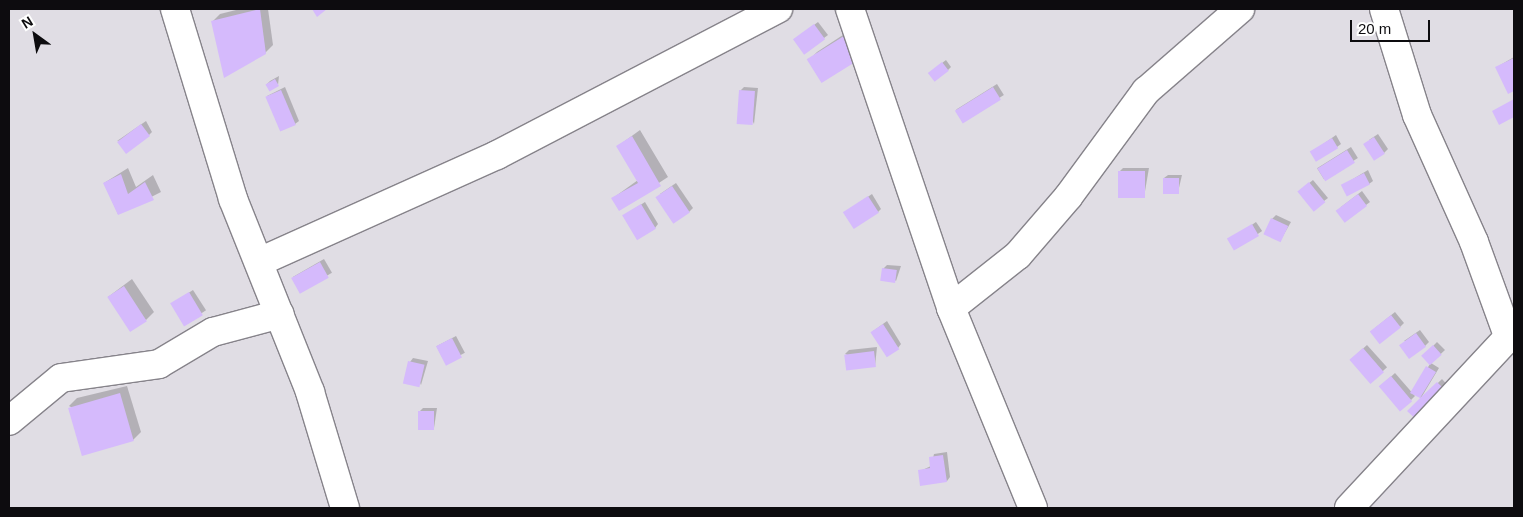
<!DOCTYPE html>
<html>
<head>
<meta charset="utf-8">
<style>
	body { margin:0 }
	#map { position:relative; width:1523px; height:517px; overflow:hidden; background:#e0dde4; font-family:Arial,sans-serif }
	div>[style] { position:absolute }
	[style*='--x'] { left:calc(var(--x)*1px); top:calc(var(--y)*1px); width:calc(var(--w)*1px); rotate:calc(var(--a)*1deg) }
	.shadow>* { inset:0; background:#0003; transform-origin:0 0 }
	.building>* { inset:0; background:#d5bafc; transform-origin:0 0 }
	.roads { filter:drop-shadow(1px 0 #86838a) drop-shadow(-1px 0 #86838a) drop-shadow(0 1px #86838a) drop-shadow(0 -1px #86838a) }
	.minor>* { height:28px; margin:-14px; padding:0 14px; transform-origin:14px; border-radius:14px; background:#fff }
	span { translate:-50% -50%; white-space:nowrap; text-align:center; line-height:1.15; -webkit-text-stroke:4.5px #fff; paint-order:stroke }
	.frame { position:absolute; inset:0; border:10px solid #0d0c0f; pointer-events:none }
	.north { position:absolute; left:10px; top:10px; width:50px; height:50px; -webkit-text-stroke:4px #fff; paint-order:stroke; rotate:328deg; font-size:14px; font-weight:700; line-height:20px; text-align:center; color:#0d0c0f }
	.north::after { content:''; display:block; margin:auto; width:18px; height:22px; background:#0d0c0f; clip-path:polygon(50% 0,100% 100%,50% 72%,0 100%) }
	.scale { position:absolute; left:1350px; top:20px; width:80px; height:22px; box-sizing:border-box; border:2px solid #0d0c0f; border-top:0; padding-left:6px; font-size:15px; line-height:18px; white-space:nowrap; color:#0d0c0f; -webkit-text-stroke:4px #fff; paint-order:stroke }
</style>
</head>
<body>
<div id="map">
	<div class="shadow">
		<i style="clip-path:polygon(240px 9px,268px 9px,273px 45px,265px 53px,212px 22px,220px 14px)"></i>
		<i style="clip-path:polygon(818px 22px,828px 35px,824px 38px,799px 36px)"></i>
		<i style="clip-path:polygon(852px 29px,866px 52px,809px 60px,817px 52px)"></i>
		<i style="clip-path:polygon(1514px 57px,1514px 90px,1509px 92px,1497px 67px)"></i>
		<i style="clip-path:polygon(946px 60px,951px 67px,948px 70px,933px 70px)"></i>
		<i style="clip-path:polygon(279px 76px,278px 85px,266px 85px,270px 81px)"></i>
		<i style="left:997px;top:84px;width:13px;height:48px;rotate:58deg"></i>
		<i style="clip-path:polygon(285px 87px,299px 121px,295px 124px,267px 96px)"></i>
		<i style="clip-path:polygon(744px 87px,758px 88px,754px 124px,740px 91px)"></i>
		<i style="clip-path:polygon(146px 121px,152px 132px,149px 135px,117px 141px)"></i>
		<i style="clip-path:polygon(640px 130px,668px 177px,619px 209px,613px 198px,638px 180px,618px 146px)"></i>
		<i style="clip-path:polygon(1378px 134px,1388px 149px,1384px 153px,1369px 140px)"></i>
		<i style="clip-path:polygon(1336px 135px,1341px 144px,1337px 147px,1312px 152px)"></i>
		<i style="left:1351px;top:147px;width:13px;height:40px;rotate:58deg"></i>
		<i style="clip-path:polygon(128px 168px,136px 187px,153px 175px,161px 192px,118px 214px,104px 183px)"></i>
		<i style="clip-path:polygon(1123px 168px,1149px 168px,1144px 197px,1120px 171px)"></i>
		<i style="clip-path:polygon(1368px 170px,1373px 181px,1369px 184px,1343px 185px)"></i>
		<i style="clip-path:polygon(1168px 175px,1182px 175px,1178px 192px,1164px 178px)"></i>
		<i style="clip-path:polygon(1313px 180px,1328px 198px,1324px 201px,1303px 188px)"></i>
		<i style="clip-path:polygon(676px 183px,693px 208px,689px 212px,660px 194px)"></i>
		<i style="clip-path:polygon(1362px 191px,1370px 202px,1366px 205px,1341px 207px)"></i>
		<i style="clip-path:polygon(872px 194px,881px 209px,878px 212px,844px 213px)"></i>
		<i style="clip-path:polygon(645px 202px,658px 224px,655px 228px,623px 216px)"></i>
		<i style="clip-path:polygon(1276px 215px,1291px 222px,1280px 241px,1272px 219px)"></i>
		<i style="left:1256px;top:222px;width:11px;height:32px;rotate:56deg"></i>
		<i style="left:324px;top:259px;width:16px;height:36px;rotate:60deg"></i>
		<i style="clip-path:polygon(887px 265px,901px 266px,896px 281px,883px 269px)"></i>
		<i style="clip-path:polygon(132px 279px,154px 312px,146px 320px,108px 297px)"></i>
		<i style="left:193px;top:290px;width:24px;height:25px;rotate:57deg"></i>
		<i style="clip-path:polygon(1395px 312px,1404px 323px,1400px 327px,1375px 328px)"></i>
		<i style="clip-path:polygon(887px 321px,901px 344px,898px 348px,872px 332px)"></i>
		<i style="clip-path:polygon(1420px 330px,1429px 342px,1425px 346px,1404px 341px)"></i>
		<i style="left:456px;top:336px;width:19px;height:22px;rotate:62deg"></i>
		<i style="clip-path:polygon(1437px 342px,1445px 350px,1431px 363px,1439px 368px,1421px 398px,1412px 392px,1430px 364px,1423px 356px)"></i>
		<i style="left:1367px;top:345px;width:30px;height:22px;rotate:48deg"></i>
		<i style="clip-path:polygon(877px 347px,875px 366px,845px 354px,849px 350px)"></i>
		<i style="clip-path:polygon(413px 358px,428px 361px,421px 385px,410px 362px)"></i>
		<i style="clip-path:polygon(1395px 373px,1415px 396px,1411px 400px,1384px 383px)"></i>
		<i style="clip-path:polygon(1442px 379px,1451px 389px,1409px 411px)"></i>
		<i style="clip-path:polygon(127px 386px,141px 432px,133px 440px,69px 406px,77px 398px)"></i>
		<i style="clip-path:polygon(423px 408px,437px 408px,434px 428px,419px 412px)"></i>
		<i style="clip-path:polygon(947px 452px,950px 477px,947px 481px,920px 471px,931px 466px,934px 454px)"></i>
	</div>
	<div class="building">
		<i style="clip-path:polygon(260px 9px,266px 54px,224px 78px,211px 21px)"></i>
		<i style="clip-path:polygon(312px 9px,327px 9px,317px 17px)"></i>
		<i style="left:814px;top:24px;width:19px;height:26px;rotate:54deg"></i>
		<i style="left:844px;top:36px;width:28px;height:44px;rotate:58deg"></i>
		<i style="clip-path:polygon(1514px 58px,1514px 91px,1508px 94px,1495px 67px)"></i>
		<i style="left:942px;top:62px;width:11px;height:18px;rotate:52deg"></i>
		<i style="left:275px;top:79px;width:8px;height:11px;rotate:60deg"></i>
		<i style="left:993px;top:87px;width:15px;height:45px;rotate:58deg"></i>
		<i style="left:281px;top:90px;width:38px;height:17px;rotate:67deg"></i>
		<i style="left:739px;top:90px;width:16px;height:34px;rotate:4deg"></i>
		<i style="clip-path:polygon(1514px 99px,1514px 117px,1499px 125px,1492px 111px)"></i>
		<i style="left:141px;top:124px;width:15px;height:30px;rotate:53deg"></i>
		<i style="clip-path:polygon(632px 136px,661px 186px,619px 211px,611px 198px,638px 183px,616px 146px)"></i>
		<i style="left:1374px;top:137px;width:20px;height:13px;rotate:57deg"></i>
		<i style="left:1332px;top:138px;width:12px;height:26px;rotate:59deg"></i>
		<i style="left:1347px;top:150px;width:15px;height:35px;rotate:58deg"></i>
		<i style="left:1118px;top:171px;width:27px;height:27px"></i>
		<i style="left:1364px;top:173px;width:13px;height:26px;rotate:63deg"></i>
		<i style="clip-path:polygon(121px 174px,128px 194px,145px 182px,154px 200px,118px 215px,103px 183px)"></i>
		<i style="left:1163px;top:178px;width:16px;height:16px"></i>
		<i style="left:1309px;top:182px;width:26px;height:15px;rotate:51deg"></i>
		<i style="left:672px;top:186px;width:32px;height:20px;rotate:56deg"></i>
		<i style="left:1358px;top:194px;width:15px;height:28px;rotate:53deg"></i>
		<i style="left:868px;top:196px;width:20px;height:30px;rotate:57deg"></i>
		<i style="left:641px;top:204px;width:29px;height:22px;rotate:59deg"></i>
		<i style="left:1271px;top:218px;width:19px;height:18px;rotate:25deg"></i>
		<i style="left:1252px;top:224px;width:14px;height:29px;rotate:60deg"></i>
		<i style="left:320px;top:262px;width:18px;height:33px;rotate:61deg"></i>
		<i style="left:882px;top:268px;width:15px;height:13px;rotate:8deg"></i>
		<i style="left:124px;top:286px;width:42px;height:20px;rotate:57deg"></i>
		<i style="left:189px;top:292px;width:27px;height:22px;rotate:59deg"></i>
		<i style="left:1391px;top:315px;width:16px;height:27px;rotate:52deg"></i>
		<i style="left:883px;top:324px;width:30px;height:15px;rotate:57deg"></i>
		<i style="left:1416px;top:333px;width:17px;height:21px;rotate:54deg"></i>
		<i style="left:452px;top:338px;width:22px;height:18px;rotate:63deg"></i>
		<i style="left:1433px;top:345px;width:13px;height:16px;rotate:48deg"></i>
		<i style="left:1363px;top:348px;width:32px;height:18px;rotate:49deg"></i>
		<i style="left:874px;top:351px;width:16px;height:30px;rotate:83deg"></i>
		<i style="left:408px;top:361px;width:17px;height:23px;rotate:13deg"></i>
		<i style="clip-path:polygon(1426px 366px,1436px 372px,1420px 398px,1437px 382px,1449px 394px,1419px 422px,1407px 411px,1420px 398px,1410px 393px)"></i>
		<i style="left:1391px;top:376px;width:33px;height:16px;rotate:50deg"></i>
		<i style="left:120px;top:393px;width:50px;height:54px;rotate:74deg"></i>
		<i style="left:418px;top:411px;width:16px;height:19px"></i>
		<i style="clip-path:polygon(943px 455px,947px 482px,920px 486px,918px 470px,930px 468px,929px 457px)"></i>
	</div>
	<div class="roads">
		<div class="minor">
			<i style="--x:175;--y:9;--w:199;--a:73"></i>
			<i style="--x:233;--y:199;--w:208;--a:68.2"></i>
			<i style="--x:310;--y:392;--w:121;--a:73.2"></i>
			<i style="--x:850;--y:9;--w:316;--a:71.3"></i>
			<i style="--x:951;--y:308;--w:216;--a:67.7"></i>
			<i style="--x:1384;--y:9;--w:111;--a:72.7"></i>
			<i style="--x:1417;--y:115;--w:139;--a:65.8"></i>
			<i style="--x:1474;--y:242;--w:102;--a:70"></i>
			<i style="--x:259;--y:262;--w:261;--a:-24.2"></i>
			<i style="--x:497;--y:155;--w:317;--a:-27.5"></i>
			<i style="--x:951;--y:308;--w:85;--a:-38.3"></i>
			<i style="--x:1018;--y:255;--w:77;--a:-49.2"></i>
			<i style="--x:1068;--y:197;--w:132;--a:-53.7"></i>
			<i style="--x:1146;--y:91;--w:125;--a:-41.1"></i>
			<i style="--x:9;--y:421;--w:67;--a:-39.6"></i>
			<i style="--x:61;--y:378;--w:99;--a:-8.1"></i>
			<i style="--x:159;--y:364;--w:63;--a:-30.7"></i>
			<i style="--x:213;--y:332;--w:69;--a:-15"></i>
			<i style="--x:1349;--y:508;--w:242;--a:-47"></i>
		</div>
	</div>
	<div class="frame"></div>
	<div class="north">N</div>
	<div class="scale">20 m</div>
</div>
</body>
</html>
